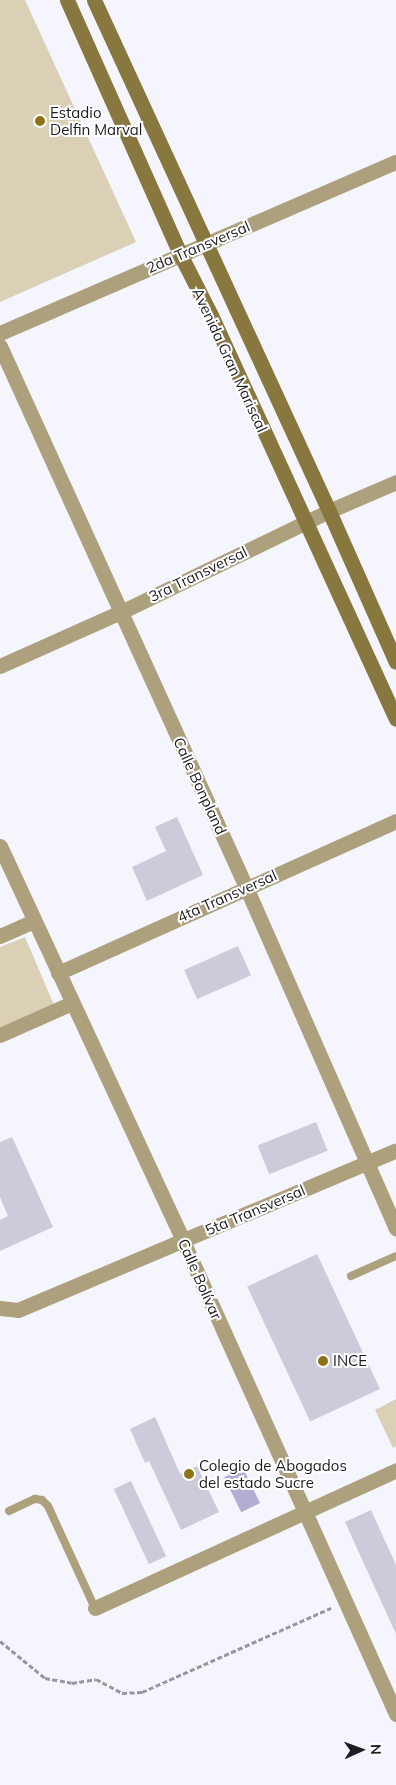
<!DOCTYPE html>
<html>
<head>
<meta charset="utf-8">
<style>
	body { margin:0 }
	#map { position:relative; width:396px; height:1785px; overflow:hidden; background:#f5f5fd; font-family:Mulish,sans-serif }
	div>[style] { position:absolute }
	[style*='--x'] { left:calc(var(--x)*1px); top:calc(var(--y)*1px); width:calc(var(--w)*1px); rotate:calc(var(--a)*1deg) }
	.green>* { inset:0; background:#d9d0b6 }
	.water>* { inset:0; background:#b1add3; transform-origin:0 0 }
	.building>* { inset:0; background:#cccbd9; transform-origin:0 0 }
	.path>* { height:3px; margin-top:-1.5px; transform-origin:0; background:repeating-linear-gradient(90deg,#97979e 0 5px,transparent 0 7.5px) }
	.lane>* { height:8px; margin:-4px; padding:0 4px; transform-origin:4px; border-radius:4px; background:#ada07d }
	.street>* { height:15px; margin:-7.5px; padding:0 7.5px; transform-origin:7.5px; border-radius:7.5px; background:#ada07d }
	.secondary>* { height:15px; margin:-7.5px; padding:0 7.5px; transform-origin:7.5px; border-radius:7.5px; background:#897740 }
	.dots>* { width:14px; height:14px; translate:-50% -50%; box-sizing:border-box; border:2px solid #fff; border-radius:50% }
	span { translate:-50% -50%; white-space:nowrap; text-align:center; line-height:1.15; -webkit-text-stroke:4px #fff; paint-order:stroke }
	.poi-label { font-size:15px; color:#1d1c21 }
	.left { translate:0 -50%; text-align:left }
	.street-label { font-size:15px; color:#1d1c21 }
	.north { position:absolute; left:336px; top:1725px; width:50px; height:50px; -webkit-text-stroke:4px #fff; paint-order:stroke; rotate:88deg; font-size:14px; font-weight:700; line-height:20px; text-align:center; color:#1d1c21 }
	.north::after { content:''; display:block; margin:auto; width:18px; height:22px; background:#1d1c21; clip-path:polygon(50% 0,100% 100%,50% 72%,0 100%) }
</style>
</head>
<body>
<div id="map">
	<div class="green">
		<i style="clip-path:polygon(0 0,25px 0,136px 242px,0 302px)"></i>
		<i style="clip-path:polygon(25px 937px,54px 1005px,0 1028px,0 947px)"></i>
		<i style="clip-path:polygon(396px 1399px,396px 1446px,393px 1448px,375px 1410px)"></i>
	</div>
	<div class="water">
		<i style="left:243px;top:1468px;width:39px;height:21px;rotate:64deg"></i>
	</div>
	<div class="building">
		<i style="clip-path:polygon(177px 817px,203px 875px,147px 901px,132px 867px,166px 851px,155px 827px)"></i>
		<i style="left:238px;top:946px;width:32px;height:59px;rotate:66deg"></i>
		<i style="left:316px;top:1122px;width:31px;height:63px;rotate:68deg"></i>
		<i style="clip-path:polygon(12px 1137px,53px 1227px,0 1251px,0 1220px,8px 1216px,0 1197px,0 1142px)"></i>
		<i style="left:317px;top:1254px;width:149px;height:77px;rotate:65deg"></i>
		<i style="clip-path:polygon(155px 1417px,180px 1474px,197px 1466px,219px 1512px,181px 1530px,149px 1461px,145px 1463px,130px 1429px)"></i>
		<i style="left:131px;top:1481px;width:83px;height:19px;rotate:65deg"></i>
		<i style="clip-path:polygon(371px 1510px,396px 1565px,396px 1634px,345px 1522px)"></i>
	</div>
	<div class="path">
		<i style="--x:0;--y:1641;--w:58;--a:39.4"></i>
		<i style="--x:45;--y:1678;--w:27;--a:10"></i>
		<i style="--x:72;--y:1683;--w:24;--a:-9"></i>
		<i style="--x:96;--y:1679;--w:30;--a:28"></i>
		<i style="--x:122;--y:1693;--w:20;--a:-3"></i>
		<i style="--x:142;--y:1692;--w:207;--a:-24"></i>
	</div>
	<div class="lane">
		<i style="--x:351;--y:1276;--w:49;--a:-24"></i>
		<i style="--x:9;--y:1511;--w:29;--a:-25"></i>
		<i style="--x:35;--y:1499;--w:7;--a:8"></i>
		<i style="--x:42;--y:1500;--w:8;--a:45"></i>
		<i style="--x:48;--y:1506;--w:112;--a:65.3"></i>
	</div>
	<div class="street">
		<i style="--x:0;--y:333;--w:431;--a:-23.4"></i>
		<i style="--x:0;--y:346;--w:594;--a:65.55"></i>
		<i style="--x:246;--y:887;--w:373;--a:66.3"></i>
		<i style="--x:0;--y:666;--w:133;--a:-24.1"></i>
		<i style="--x:121;--y:612;--w:231;--a:-25.9"></i>
		<i style="--x:329;--y:511;--w:73;--a:-23.4"></i>
		<i style="--x:0;--y:846;--w:435;--a:65.1"></i>
		<i style="--x:183;--y:1241;--w:519;--a:65.76"></i>
		<i style="--x:0;--y:936;--w:36;--a:-24"></i>
		<i style="--x:58;--y:973;--w:371;--a:-24.2"></i>
		<i style="--x:0;--y:1035;--w:79;--a:-24"></i>
		<i style="--x:0;--y:1308;--w:18;--a:6"></i>
		<i style="--x:18;--y:1310;--w:410;--a:-22.9"></i>
		<i style="--x:95;--y:1608;--w:331;--a:-24.6"></i>
	</div>
	<div class="secondary">
		<i style="--x:67;--y:0;--w:278;--a:66"></i>
		<i style="--x:180;--y:254;--w:68;--a:63.1"></i>
		<i style="--x:211;--y:315;--w:444;--a:65.4"></i>
		<i style="--x:94;--y:0;--w:562;--a:65.3"></i>
		<i style="--x:329;--y:511;--w:165;--a:66.1"></i>
	</div>
	<div class="dots">
		<i style="left:40px;top:121px;background:#8d7216"></i>
		<i style="left:323px;top:1361px;background:#8d7216"></i>
		<i style="left:189px;top:1474px;background:#8d7216"></i>
	</div>
	<div class="poi-label">
		<span class="left" style="left:50px;top:121px">Estadio<br>Delfin Marval</span>
		<span class="left" style="left:333px;top:1361px">INCE</span>
		<span class="left" style="left:199px;top:1474px">Colegio de Abogados<br>del estado Sucre</span>
	</div>
	<div class="street-label">
		<span style="left:198px;top:247px;rotate:-23deg">2da Transversal</span>
		<span style="left:230px;top:360px;rotate:65deg">Avenida Gran Mariscal</span>
		<span style="left:198px;top:574px;rotate:-26deg">3ra Transversal</span>
		<span style="left:200px;top:786px;rotate:65deg">Calle Bonpland</span>
		<span style="left:227px;top:896px;rotate:-24deg">4ta Transversal</span>
		<span style="left:255px;top:1210px;rotate:-23deg">5ta Transversal</span>
		<span style="left:200px;top:1279px;rotate:66deg">Calle Bolívar</span>
	</div>
	<div class="north">N</div>
</div>
</body>
</html>
